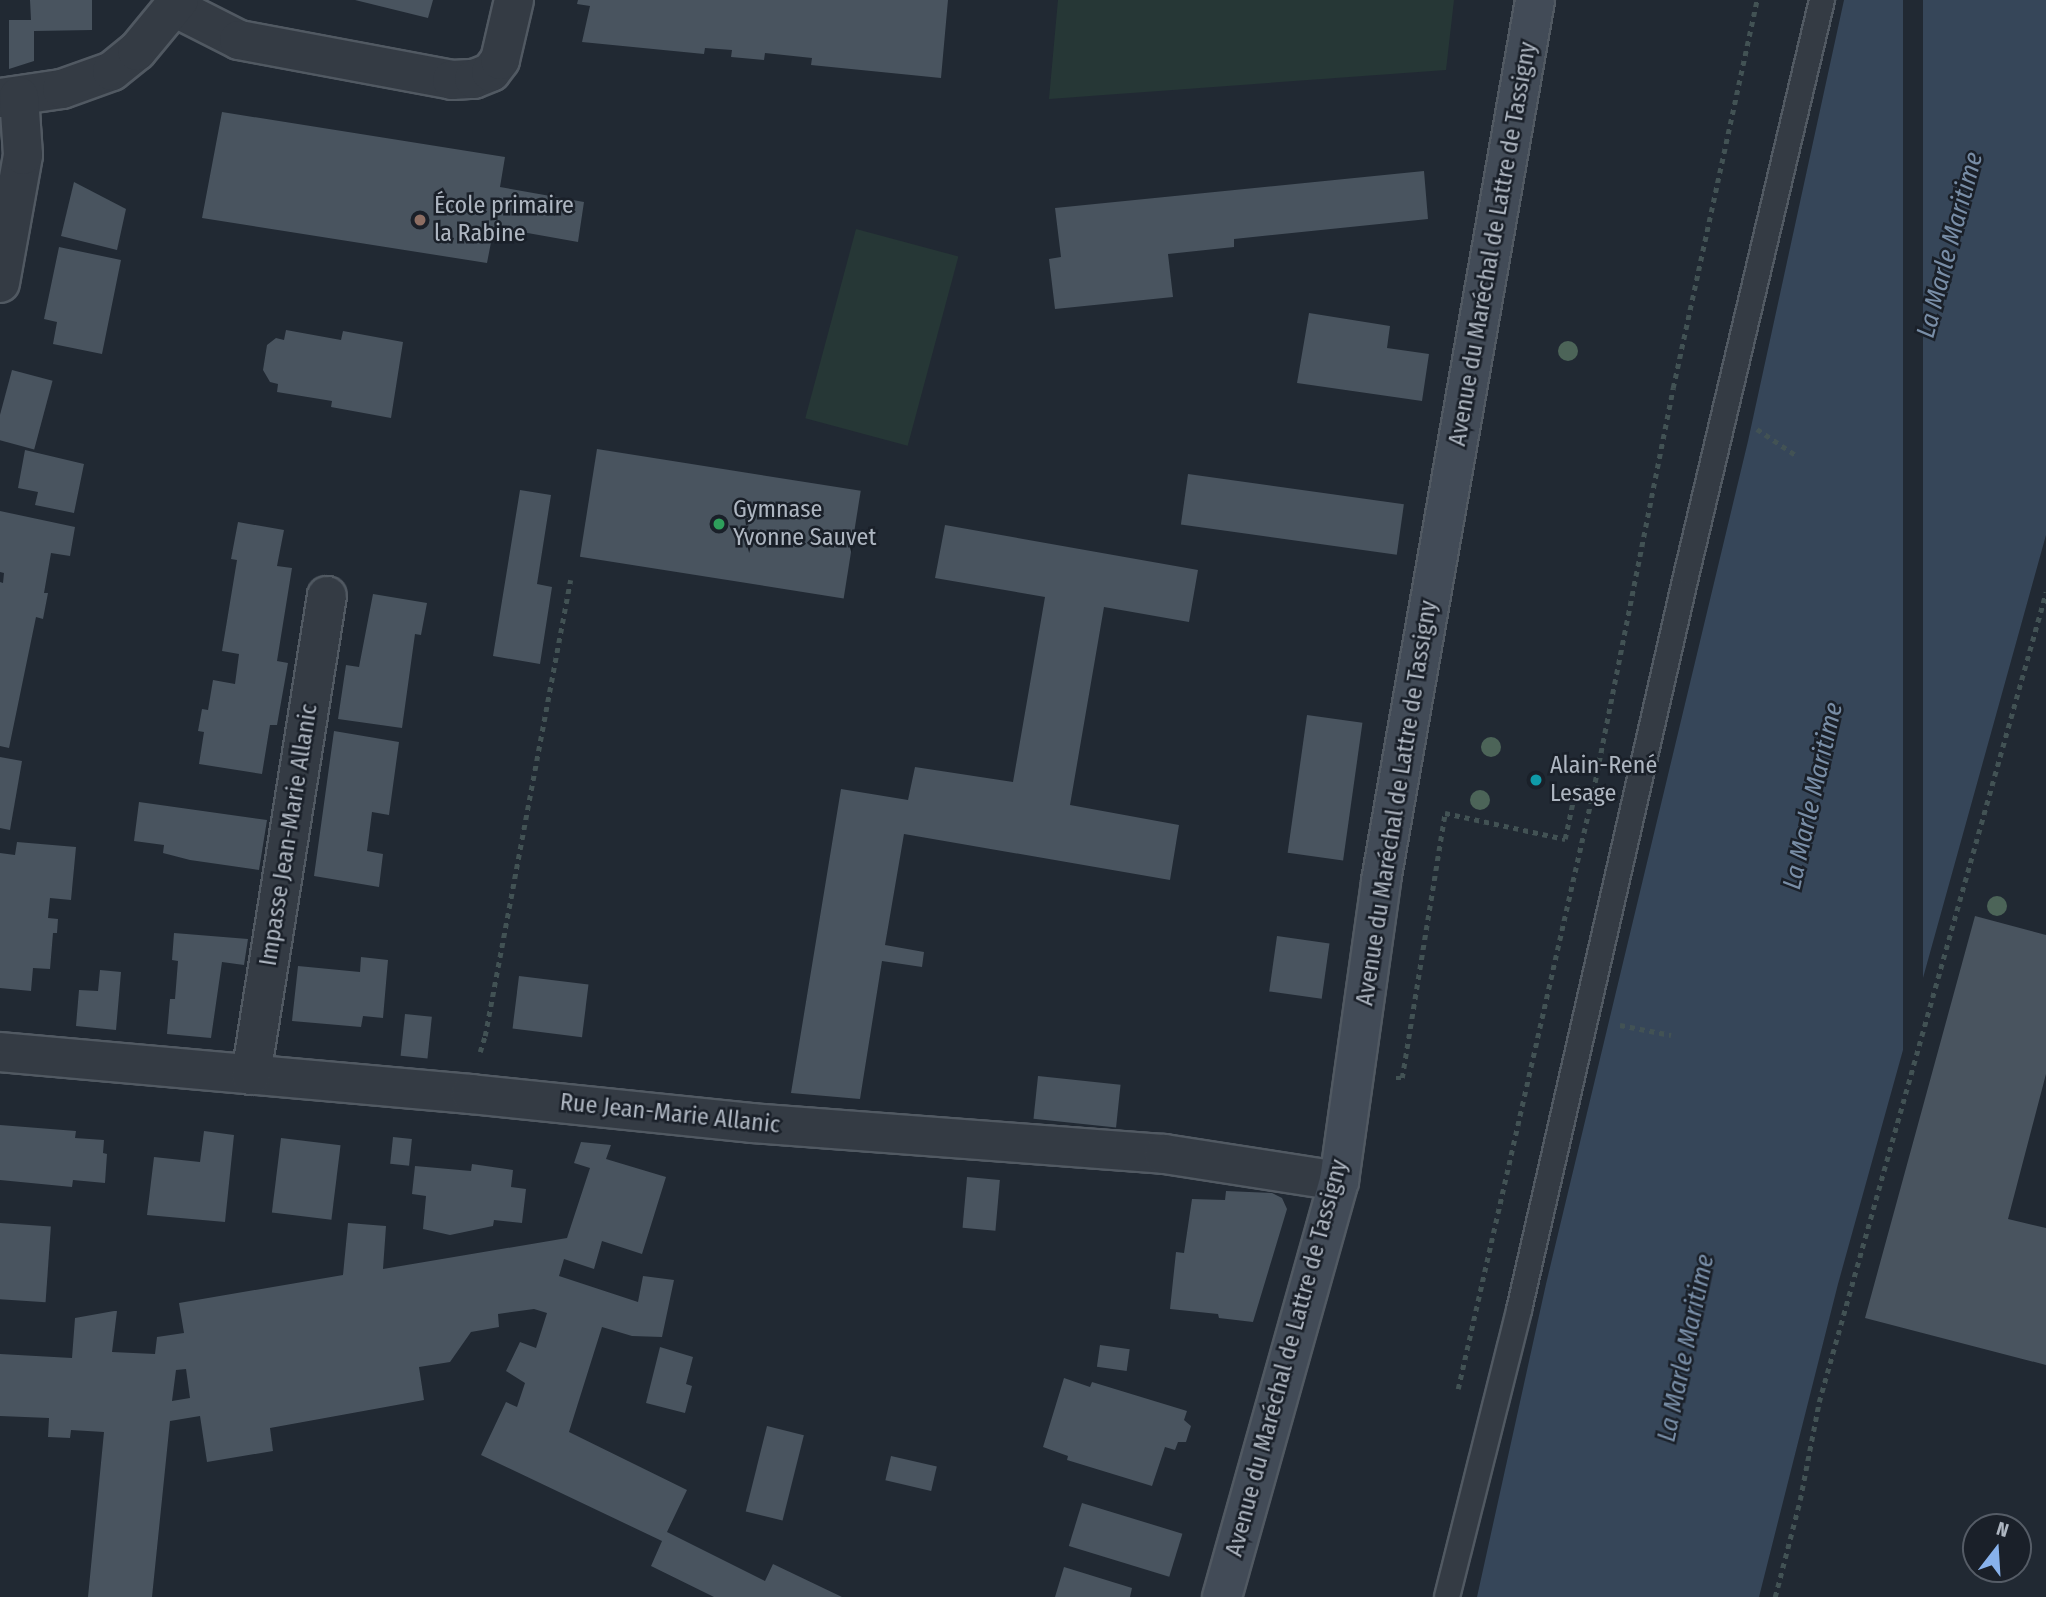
<!DOCTYPE html>
<html>
<head>
<meta charset="utf-8">
<style>
	body { margin:0 }
	#map { position:relative; width:2046px; height:1597px; overflow:hidden; background:#212933; font-family:"Fira Sans Condensed",sans-serif }
	div>[style] { position:absolute }
	[style*='--x'] { left:calc(var(--x)*1px); top:calc(var(--y)*1px); width:calc(var(--w)*1px); rotate:calc(var(--a)*1deg) }
	.green>* { inset:0; background:#263736; transform-origin:0 0 }
	.water>* { inset:0; background:#364659 }
	.pier>* { inset:0; background:#212933; transform-origin:0 0 }
	.building>* { inset:0; background:#49545f; transform-origin:0 0 }
	.path>* { height:4.5px; margin-top:-2.25px; transform-origin:0; background:repeating-linear-gradient(90deg,#425254 0 5px,transparent 0 10px) }
	.roads { filter:drop-shadow(2px 0 #515962) drop-shadow(-2px 0 #515962) drop-shadow(0 2px #515962) drop-shadow(0 -2px #515962) }
	.lane>* { height:24px; margin:-12px; padding:0 12px; transform-origin:12px; border-radius:12px; background:#343b44 }
	.street>* { height:38px; margin:-19px; padding:0 19px; transform-origin:19px; border-radius:19px; background:#343b44 }
	.secondary>* { height:38px; margin:-19px; padding:0 19px; transform-origin:19px; border-radius:19px; background:#424b57 }
	.trees>* { width:20px; height:20px; margin:-10px; border-radius:50%; background:#4c6458 }
	.dots>* { width:19px; height:19px; translate:-50% -50%; box-sizing:border-box; border:4px solid #1a2029; border-radius:50% }
	span { translate:-50% -50%; white-space:nowrap; text-align:center; line-height:1.15; -webkit-text-stroke:5px #1a2029; paint-order:stroke }
	.poi-label { font-size:24px; color:#aeb6c1 }
	.left { translate:0 -50%; text-align:left }
	.street-label { font-size:24px; color:#aeb6c1 }
	.water-label { font-size:26px; color:#798ea7; font-style:italic }
	.north { position:absolute; left:1962px; top:1513px; width:70px; height:70px; box-sizing:border-box; background:#1a2029; border:2px solid #555c66; border-radius:50%; rotate:17deg; font-size:19px; font-weight:700; line-height:28px; text-align:center; color:#aeb6c1 }
	.north::after { content:''; display:block; margin:auto; width:24px; height:32px; background:#88b2ec; clip-path:polygon(50% 0,100% 100%,50% 72%,0 100%) }
</style>
</head>
<body>
<div id="map">
	<div class="green">
		<i style="clip-path:polygon(1058px 0,1454px 0,1446px 70px,1049px 99px)"></i>
		<i style="left:856px;top:229px;width:106px;height:196px;rotate:15deg"></i>
	</div>
	<div class="water">
		<i style="clip-path:polygon(1844px 0,2046px 0,2046px 535px,1838px 1284px,1759px 1597px,1477px 1597px,1546px 1284px,1748px 441px)"></i>
	</div>
	<div class="pier">
		<i style="left:1903px;top:0;width:20px;height:1640px"></i>
	</div>
	<div class="building">
		<i style="clip-path:polygon(30px 0,92px 0,92px 30px,34px 31px,34px 61px,9px 69px,9px 20px,31px 20px)"></i>
		<i style="clip-path:polygon(355px 0,433px 0,428px 18px)"></i>
		<i style="clip-path:polygon(578px 0,948px 0,941px 78px,811px 65px,812px 58px,765px 53px,764px 60px,731px 57px,732px 50px,705px 48px,704px 54px,582px 42px,590px 6px,577px 4px)"></i>
		<i style="clip-path:polygon(222px 112px,505px 157px,500px 187px,584px 202px,578px 242px,494px 227px,487px 263px,202px 218px)"></i>
		<i style="clip-path:polygon(1424px 171px,1428px 219px,1234px 239px,1234px 247px,1168px 254px,1173px 297px,1055px 309px,1049px 259px,1061px 257px,1055px 208px)"></i>
		<i style="clip-path:polygon(74px 182px,126px 209px,117px 250px,61px 236px)"></i>
		<i style="clip-path:polygon(59px 247px,121px 260px,102px 354px,53px 344px,57px 322px,44px 319px)"></i>
		<i style="clip-path:polygon(1309px 313px,1390px 326px,1387px 348px,1429px 354px,1422px 401px,1297px 383px)"></i>
		<i style="clip-path:polygon(286px 330px,341px 340px,343px 331px,403px 342px,391px 418px,331px 407px,332px 401px,277px 392px,278px 384px,270px 382px,263px 370px,267px 345px,276px 338px,284px 340px)"></i>
		<i style="left:12px;top:370px;width:42px;height:71px;rotate:15deg"></i>
		<i style="left:597px;top:449px;width:267px;height:109px;rotate:9deg"></i>
		<i style="clip-path:polygon(25px 450px,84px 464px,74px 513px,35px 505px,38px 492px,18px 488px)"></i>
		<i style="left:1188px;top:474px;width:218px;height:51px;rotate:8deg"></i>
		<i style="clip-path:polygon(520px 490px,551px 495px,537px 584px,552px 587px,540px 664px,493px 656px)"></i>
		<i style="clip-path:polygon(0 511px,75px 527px,70px 556px,51px 553px,44px 593px,48px 593px,43px 619px,36px 617px,9px 748px,0 746px,0 582px,3px 583px,4px 573px,0 572px)"></i>
		<i style="clip-path:polygon(238px 522px,284px 530px,277px 566px,292px 568px,277px 661px,288px 663px,277px 725px,270px 725px,262px 774px,199px 764px,204px 732px,198px 731px,202px 709px,208px 710px,213px 680px,235px 684px,239px 654px,222px 651px,237px 560px,231px 559px)"></i>
		<i style="clip-path:polygon(945px 525px,1198px 570px,1189px 622px,1104px 607px,1070px 805px,1179px 825px,1170px 880px,904px 834px,885px 945px,924px 952px,922px 967px,882px 961px,860px 1099px,791px 1093px,841px 789px,908px 800px,915px 767px,1013px 782px,1045px 597px,935px 578px)"></i>
		<i style="clip-path:polygon(373px 594px,427px 603px,421px 635px,415px 634px,402px 728px,338px 719px,346px 665px,359px 667px)"></i>
		<i style="left:1307px;top:715px;width:56px;height:139px;rotate:8deg"></i>
		<i style="clip-path:polygon(334px 731px,399px 742px,389px 815px,372px 812px,367px 851px,383px 854px,379px 887px,314px 876px)"></i>
		<i style="clip-path:polygon(0 757px,22px 761px,10px 830px,0 828px)"></i>
		<i style="clip-path:polygon(139px 802px,267px 820px,259px 870px,190px 860px,163px 853px,164px 845px,134px 841px)"></i>
		<i style="clip-path:polygon(17px 842px,76px 847px,71px 900px,50px 898px,48px 918px,58px 919px,57px 933px,53px 933px,50px 969px,33px 968px,31px 991px,0 988px,0 853px,15px 855px)"></i>
		<i style="clip-path:polygon(1975px 916px,2046px 935px,2046px 1074px,2008px 1219px,2046px 1228px,2046px 1365px,1865px 1318px)"></i>
		<i style="clip-path:polygon(174px 933px,248px 939px,244px 965px,222px 962px,211px 1038px,167px 1034px,170px 999px,175px 999px,178px 961px,172px 960px)"></i>
		<i style="left:1277px;top:936px;width:53px;height:56px;rotate:8deg"></i>
		<i style="clip-path:polygon(361px 957px,388px 960px,383px 1018px,363px 1016px,361px 1027px,292px 1021px,298px 966px,360px 972px)"></i>
		<i style="clip-path:polygon(100px 970px,121px 972px,116px 1030px,76px 1026px,79px 990px,98px 991px)"></i>
		<i style="left:519px;top:976px;width:70px;height:53px;rotate:7deg"></i>
		<i style="left:405px;top:1014px;width:27px;height:42px;rotate:6deg"></i>
		<i style="left:1038px;top:1076px;width:83px;height:43px;rotate:6deg"></i>
		<i style="clip-path:polygon(0 1125px,76px 1131px,75px 1138px,104px 1140px,103px 1153px,107px 1154px,105px 1183px,73px 1180px,72px 1187px,0 1180px)"></i>
		<i style="clip-path:polygon(204px 1131px,234px 1135px,225px 1222px,147px 1215px,154px 1157px,200px 1162px)"></i>
		<i style="left:393px;top:1137px;width:19px;height:27px;rotate:6deg"></i>
		<i style="left:281px;top:1138px;width:60px;height:75px;rotate:7deg"></i>
		<i style="clip-path:polygon(evenodd,581px 1142px,611px 1145px,606px 1159px,666px 1177px,642px 1254px,602px 1241px,594px 1269px,564px 1259px,559px 1276px,638px 1302px,643px 1276px,674px 1280px,662px 1337px,632px 1336px,602px 1327px,569px 1432px,687px 1490px,667px 1532px,765px 1581px,773px 1564px,842px 1597px,714px 1597px,651px 1566px,662px 1541px,481px 1455px,506px 1402px,517px 1407px,525px 1383px,506px 1371px,520px 1342px,536px 1348px,547px 1313px,534px 1309px,498px 1314px,499px 1327px,471px 1332px,450px 1362px,419px 1367px,424px 1400px,270px 1428px,273px 1451px,207px 1462px,200px 1416px,170px 1421px,152px 1597px,88px 1597px,104px 1432px,71px 1430px,70px 1438px,48px 1437px,49px 1418px,0 1416px,0 1354px,72px 1358px,75px 1318px,114px 1311px,117px 1311px,112px 1352px,155px 1354px,157px 1337px,184px 1333px,179px 1303px,343px 1275px,348px 1223px,386px 1226px,383px 1269px,567px 1238px,590px 1168px,574px 1163px,581px 1142px,186px 1369px,190px 1398px,172px 1401px,176px 1370px,186px 1369px)"></i>
		<i style="clip-path:polygon(472px 1164px,513px 1170px,511px 1187px,526px 1189px,522px 1223px,494px 1220px,493px 1226px,450px 1235px,423px 1229px,426px 1196px,412px 1194px,415px 1166px,471px 1171px)"></i>
		<i style="left:967px;top:1177px;width:33px;height:51px;rotate:5deg"></i>
		<i style="clip-path:polygon(1226px 1191px,1272px 1193px,1282px 1198px,1287px 1209px,1253px 1322px,1219px 1318px,1218px 1314px,1170px 1309px,1176px 1252px,1184px 1253px,1192px 1199px,1225px 1200px)"></i>
		<i style="left:0;top:1223px;width:51px;height:76px;rotate:4deg"></i>
		<i style="left:1100px;top:1345px;width:30px;height:22px;rotate:8deg"></i>
		<i style="clip-path:polygon(660px 1347px,693px 1357px,686px 1384px,692px 1386px,685px 1413px,646px 1403px)"></i>
		<i style="clip-path:polygon(1064px 1378px,1090px 1387px,1092px 1382px,1187px 1411px,1184px 1420px,1191px 1426px,1186px 1442px,1178px 1442px,1175px 1450px,1165px 1447px,1152px 1486px,1067px 1460px,1068px 1456px,1043px 1447px)"></i>
		<i style="left:767px;top:1426px;width:38px;height:88px;rotate:14deg"></i>
		<i style="left:891px;top:1456px;width:47px;height:25px;rotate:13deg"></i>
		<i style="left:1082px;top:1503px;width:105px;height:45px;rotate:17deg"></i>
		<i style="clip-path:polygon(1064px 1567px,1132px 1588px,1130px 1597px,1055px 1597px)"></i>
	</div>
	<div class="path">
		<i style="--x:1757;--y:429;--w:48;--a:34"></i>
		<i style="--x:1620;--y:1025;--w:52;--a:11.1"></i>
		<i style="--x:480;--y:1052;--w:17;--a:-73"></i>
		<i style="--x:485;--y:1036;--w:464;--a:-79.4"></i>
		<i style="--x:1396;--y:1078;--w:6;--a:0"></i>
		<i style="--x:1402;--y:1078;--w:268;--a:-80.8"></i>
		<i style="--x:1445;--y:813;--w:123;--a:12.2"></i>
		<i style="--x:1565;--y:839;--w:53;--a:-78.1"></i>
		<i style="--x:1576;--y:787;--w:20;--a:15"></i>
		<i style="--x:1458;--y:1389;--w:612;--a:-77.26"></i>
		<i style="--x:1593;--y:792;--w:412;--a:-78.8"></i>
		<i style="--x:1673;--y:388;--w:397;--a:-77.8"></i>
		<i style="--x:1775;--y:1597;--w:100;--a:-75.5"></i>
		<i style="--x:1800;--y:1500;--w:100;--a:-79"></i>
		<i style="--x:1819;--y:1402;--w:841;--a:-74.34"></i>
	</div>
	<div class="roads">
		<div class="lane">
			<i style="--x:1447;--y:1597;--w:296;--a:-75.9"></i>
			<i style="--x:1519;--y:1310;--w:757;--a:-77.18"></i>
			<i style="--x:1687;--y:572;--w:588;--a:-76.72"></i>
		</div>
		<div class="street">
			<i style="--x:174;--y:7;--w:73;--a:26.9"></i>
			<i style="--x:239;--y:40;--w:217;--a:10.6"></i>
			<i style="--x:452;--y:80;--w:22;--a:-3"></i>
			<i style="--x:474;--y:79;--w:18;--a:-22"></i>
			<i style="--x:491;--y:72;--w:15;--a:-53"></i>
			<i style="--x:500;--y:60;--w:62;--a:-76.9"></i>
			<i style="--x:0;--y:98;--w:63;--a:-8.3"></i>
			<i style="--x:62;--y:89;--w:53;--a:-19.8"></i>
			<i style="--x:112;--y:71;--w:32;--a:-39"></i>
			<i style="--x:137;--y:51;--w:66;--a:-50.5"></i>
			<i style="--x:0;--y:283;--w:130;--a:-79.8"></i>
			<i style="--x:23;--y:155;--w:59;--a:-93.9"></i>
			<i style="--x:0;--y:1052;--w:473;--a:5.1"></i>
			<i style="--x:471;--y:1094;--w:282;--a:5.9"></i>
			<i style="--x:752;--y:1123;--w:413;--a:4.3"></i>
			<i style="--x:1164;--y:1154;--w:177;--a:8.8"></i>
			<i style="--x:251;--y:1075;--w:485;--a:-81"></i>
		</div>
		<div class="secondary">
			<i style="--x:1222;--y:1597;--w:432;--a:-74.3"></i>
			<i style="--x:1339;--y:1181;--w:303;--a:-82"></i>
			<i style="--x:1381;--y:881;--w:894;--a:-80.08"></i>
		</div>
	</div>
	<div class="trees">
		<i style="left:1568px;top:351px"></i>
		<i style="left:1491px;top:747px"></i>
		<i style="left:1480px;top:800px"></i>
		<i style="left:1997px;top:906px"></i>
	</div>
	<div class="dots">
		<i style="left:420px;top:220px;background:#8d6e63"></i>
		<i style="left:719px;top:524px;background:#2e9e5b"></i>
		<i style="left:1536px;top:780px;background:#0f9aa8"></i>
	</div>
	<div class="poi-label">
		<span class="left" style="left:434px;top:220px">École primaire<br>la Rabine</span>
		<span class="left" style="left:733px;top:524px">Gymnase<br>Yvonne Sauvet</span>
		<span class="left" style="left:1550px;top:780px">Alain-René<br>Lesage</span>
	</div>
	<div class="street-label">
		<span style="left:1493px;top:244px;rotate:-80deg">Avenue du Maréchal de Lattre de Tassigny</span>
		<span style="left:1397px;top:803px;rotate:-81deg">Avenue du Maréchal de Lattre de Tassigny</span>
		<span style="left:289px;top:835px;rotate:-81deg">Impasse Jean-Marie Allanic</span>
		<span style="left:670px;top:1114px;rotate:6deg">Rue Jean-Marie Allanic</span>
		<span style="left:1287px;top:1358px;rotate:-75deg">Avenue du Maréchal de Lattre de Tassigny</span>
	</div>
	<div class="water-label">
		<span style="left:1950px;top:245px;rotate:-75deg">La Marle Maritime</span>
		<span style="left:1813px;top:796px;rotate:-77deg">La Marle Maritime</span>
		<span style="left:1686px;top:1348px;rotate:-78deg">La Marle Maritime</span>
	</div>
	<div class="north">N</div>
</div>
</body>
</html>
